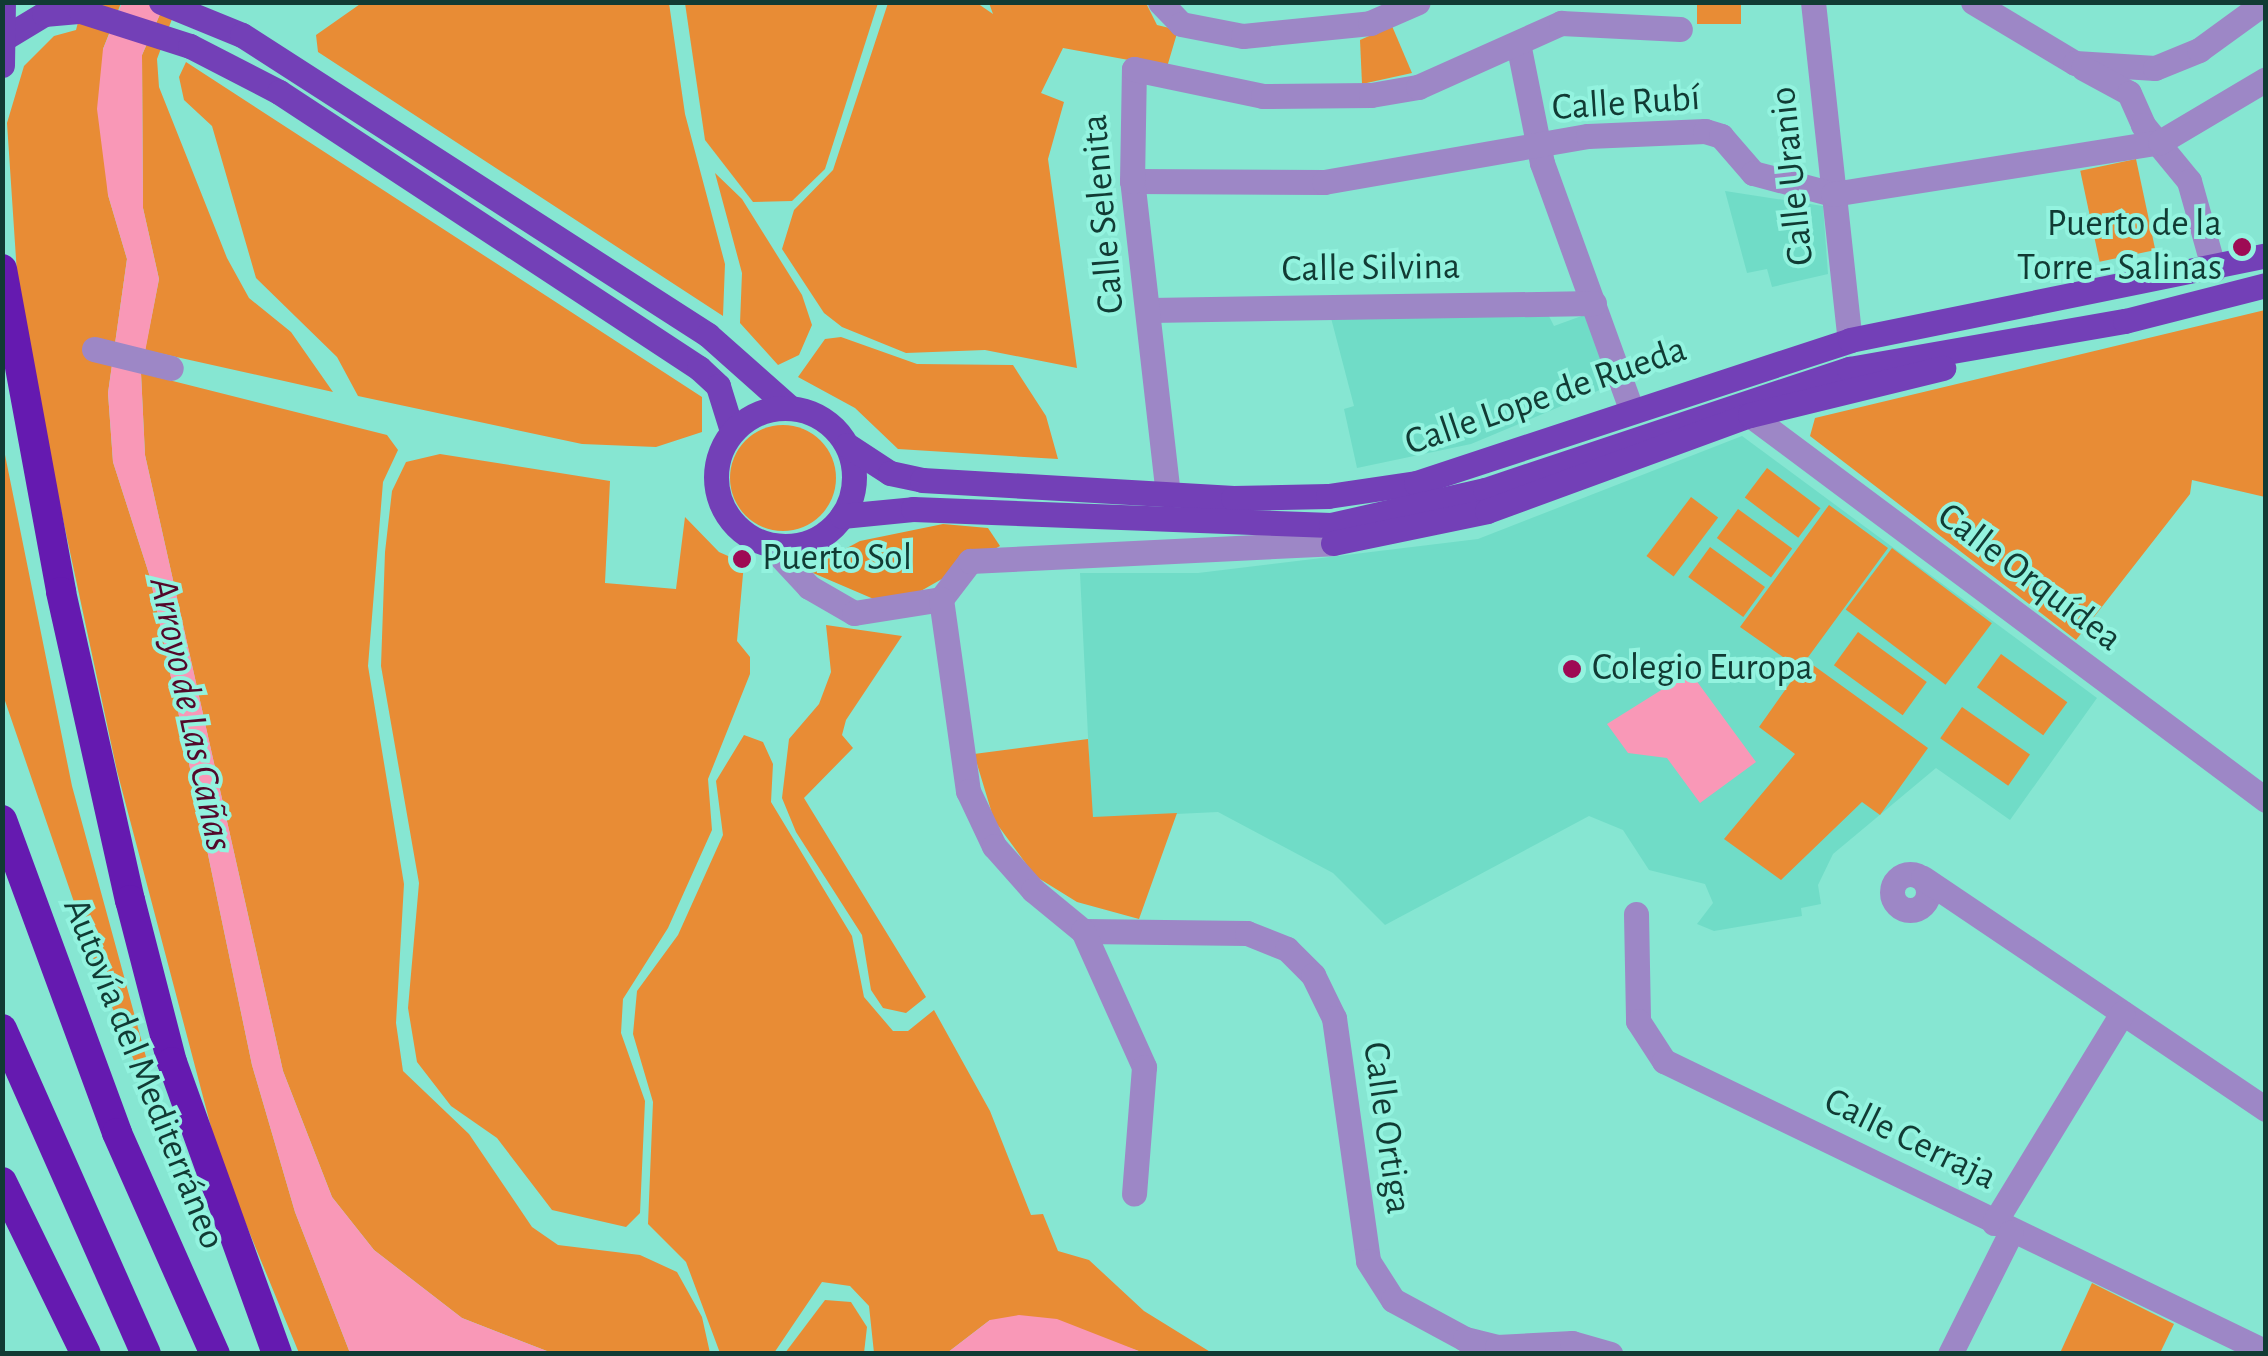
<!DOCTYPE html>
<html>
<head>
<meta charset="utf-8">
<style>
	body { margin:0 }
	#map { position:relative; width:2268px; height:1356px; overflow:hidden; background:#86e6d2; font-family:"Alegreya Sans",sans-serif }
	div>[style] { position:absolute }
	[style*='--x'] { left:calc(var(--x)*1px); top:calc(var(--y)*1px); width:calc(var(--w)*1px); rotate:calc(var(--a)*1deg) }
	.built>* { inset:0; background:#70dcc7 }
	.green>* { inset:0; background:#e88c35; transform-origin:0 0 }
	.round { border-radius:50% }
	.forest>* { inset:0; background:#e5882d }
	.water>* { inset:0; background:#f998b7 }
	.minor>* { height:25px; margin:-12.5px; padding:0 12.5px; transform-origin:12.5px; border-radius:12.5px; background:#9d87c6 }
	.minor>.ring { margin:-12.5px; padding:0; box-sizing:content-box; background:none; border:25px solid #9d87c6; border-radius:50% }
	.tertiary>* { height:25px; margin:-12.5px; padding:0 12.5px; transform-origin:12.5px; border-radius:12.5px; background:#9d87c6 }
	.primary>* { height:25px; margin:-12.5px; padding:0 12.5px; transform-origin:12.5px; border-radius:12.5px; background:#7340b7 }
	.primary>.ring { margin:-12.5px; padding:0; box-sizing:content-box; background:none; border:25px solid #7340b7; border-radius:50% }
	.motorway>* { height:30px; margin:-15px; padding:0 15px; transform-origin:15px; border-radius:15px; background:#651ab0 }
	.dots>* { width:28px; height:28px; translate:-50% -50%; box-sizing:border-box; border:5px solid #93f3df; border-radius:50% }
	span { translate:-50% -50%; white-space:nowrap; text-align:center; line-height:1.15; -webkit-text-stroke:8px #93f3df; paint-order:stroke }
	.street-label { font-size:38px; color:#113b34 }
	.poi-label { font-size:38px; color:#113b34 }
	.right { translate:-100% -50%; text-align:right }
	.left { translate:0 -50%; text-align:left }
	.water-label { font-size:40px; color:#53082a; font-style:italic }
	.frame { position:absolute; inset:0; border:5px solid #113b34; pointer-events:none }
</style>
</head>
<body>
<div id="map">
	<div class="built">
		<i style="clip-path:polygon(1725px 191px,1823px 206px,1828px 274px,1772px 287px,1767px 269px,1747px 273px)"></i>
		<i style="clip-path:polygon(1587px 314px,1614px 384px,1471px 444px,1357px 468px,1344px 409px,1354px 406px,1331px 318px,1549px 316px,1554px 326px)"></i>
		<i style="clip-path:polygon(1742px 436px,2097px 698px,2010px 820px,1936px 768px,1833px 854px,1818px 885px,1821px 904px,1801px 908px,1802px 916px,1714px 931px,1697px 924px,1713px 903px,1705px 884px,1649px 870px,1623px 830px,1589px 816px,1385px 925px,1333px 873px,1218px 812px,1092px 818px,1080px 573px,1198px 573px,1478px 539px)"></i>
	</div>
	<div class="green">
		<i style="clip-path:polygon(363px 2px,669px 3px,685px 114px,725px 264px,723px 316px,318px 52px,316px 35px)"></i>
		<i style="clip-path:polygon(83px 3px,121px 3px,103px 49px,108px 195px,127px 259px,108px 393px,113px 462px,150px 577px,252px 1065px,295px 1212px,350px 1353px,299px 1353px,220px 1161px,117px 771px,20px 319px,7px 123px,24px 66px,54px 36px,76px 30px)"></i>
		<i style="clip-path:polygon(165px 3px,178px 3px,157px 59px,159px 87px,227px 258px,249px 298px,291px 332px,333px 392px,145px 350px,159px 279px,143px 208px,142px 55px)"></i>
		<i style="clip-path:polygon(685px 3px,878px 3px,825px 169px,792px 201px,753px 202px,705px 140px)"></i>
		<i style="clip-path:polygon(888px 3px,977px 3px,993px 14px,989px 3px,1146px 3px,1157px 25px,1178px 30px,1167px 67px,1063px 48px,1041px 93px,1064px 102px,1048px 159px,1077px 368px,985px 350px,906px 353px,842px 327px,824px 313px,782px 249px,794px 210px,833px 170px)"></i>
		<i style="left:1697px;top:3px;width:44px;height:21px"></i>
		<i style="clip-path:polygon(1392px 26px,1412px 73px,1362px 84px,1360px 40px)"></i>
		<i style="clip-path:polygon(186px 62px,702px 397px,702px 432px,656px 447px,582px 444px,358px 396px,337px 357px,256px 278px,212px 126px,184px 100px,179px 77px)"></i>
		<i style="left:2136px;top:159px;width:93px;height:57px;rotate:78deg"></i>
		<i style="clip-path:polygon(715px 173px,742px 199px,802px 295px,812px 325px,799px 355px,778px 365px,740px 323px,742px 273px)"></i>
		<i style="clip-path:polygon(2265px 310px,2265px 497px,2192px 480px,2190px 494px,2076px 640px,1810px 436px,1815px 418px)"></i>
		<i style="clip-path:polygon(841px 337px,917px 364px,1013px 365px,1046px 416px,1058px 459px,898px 449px,855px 408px,798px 377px,825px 339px)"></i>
		<i style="clip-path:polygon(141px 373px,387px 435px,398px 450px,383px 482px,368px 666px,404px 884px,396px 1023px,403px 1071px,469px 1134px,532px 1227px,558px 1245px,640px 1255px,677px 1272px,702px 1317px,710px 1353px,552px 1353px,462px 1318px,374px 1250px,332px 1197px,283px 1071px,145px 455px)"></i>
		<i class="round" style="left:730px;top:425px;width:106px;height:106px"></i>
		<i style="clip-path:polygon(2px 440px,72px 786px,152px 1079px,139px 1073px,99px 975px,3px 695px)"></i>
		<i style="clip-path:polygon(440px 454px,610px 481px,605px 583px,676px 589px,685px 517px,719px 552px,744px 563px,737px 641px,750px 657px,750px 674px,708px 779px,712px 830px,668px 928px,623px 999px,621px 1033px,645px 1101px,640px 1213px,626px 1227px,552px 1210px,497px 1138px,451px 1106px,417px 1062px,408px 1008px,419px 883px,381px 666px,385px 552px,392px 491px,406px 462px)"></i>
		<i style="left:1767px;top:468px;width:67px;height:37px;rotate:37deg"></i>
		<i style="left:1691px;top:497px;width:34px;height:74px;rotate:37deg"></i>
		<i style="clip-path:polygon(1829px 505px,1888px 548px,1806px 660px,1928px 748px,1880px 815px,1862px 802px,1781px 880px,1724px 839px,1795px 754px,1759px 727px,1800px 669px,1740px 627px)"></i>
		<i style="left:1738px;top:509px;width:67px;height:36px;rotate:36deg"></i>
		<i style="left:1710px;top:547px;width:68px;height:37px;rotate:36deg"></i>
		<i style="left:1892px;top:548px;width:125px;height:77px;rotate:37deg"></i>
		<i style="clip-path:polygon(826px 625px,902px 636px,846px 720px,842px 735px,853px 748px,804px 798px,926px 997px,906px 1013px,883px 1008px,871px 990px,862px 935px,796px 832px,782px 798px,789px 739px,819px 704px,831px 672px)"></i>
		<i style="left:1858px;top:632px;width:85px;height:41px;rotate:36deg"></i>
		<i style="left:2001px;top:654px;width:82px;height:41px;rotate:36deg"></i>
		<i style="left:1962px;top:707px;width:83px;height:38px;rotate:35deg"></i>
		<i style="clip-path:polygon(744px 735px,763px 742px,773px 764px,771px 802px,852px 936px,864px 997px,893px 1031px,908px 1031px,934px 1010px,990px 1111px,1031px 1215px,1043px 1214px,1058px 1251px,1089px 1260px,1144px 1311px,1212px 1353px,1144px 1353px,1085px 1332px,990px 1320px,947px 1353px,874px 1353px,869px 1306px,850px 1286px,822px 1282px,774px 1353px,720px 1353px,686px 1262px,648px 1224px,653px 1102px,633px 1034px,637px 991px,678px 935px,723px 835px,716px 781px)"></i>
		<i style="clip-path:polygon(1088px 739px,1093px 817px,1177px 813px,1139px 919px,1077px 902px,1035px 876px,994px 820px,974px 754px)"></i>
		<i style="clip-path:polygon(2092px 1283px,2174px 1324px,2160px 1353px,2060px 1353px)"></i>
		<i style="clip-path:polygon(825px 1300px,851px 1302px,867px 1327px,864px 1353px,785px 1353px)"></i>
	</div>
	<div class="forest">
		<i style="clip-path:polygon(943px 524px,988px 528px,1000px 546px,919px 592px,876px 600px,806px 570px,860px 541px)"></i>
	</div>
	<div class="water">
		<i style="clip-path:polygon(122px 3px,165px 3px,142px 55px,143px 208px,159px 279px,141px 373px,145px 455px,283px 1071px,332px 1197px,374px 1250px,462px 1318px,552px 1353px,350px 1353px,295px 1212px,252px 1065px,150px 577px,113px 462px,108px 393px,127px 259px,108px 195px,97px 109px,103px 49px)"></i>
		<i style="clip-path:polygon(1690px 672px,1756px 762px,1700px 803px,1667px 758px,1628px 753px,1607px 724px)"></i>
		<i style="clip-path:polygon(1019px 1315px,1057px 1319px,1144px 1353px,947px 1353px,990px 1320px)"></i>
	</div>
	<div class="minor">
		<i style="--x:1160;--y:2;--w:30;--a:46"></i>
		<i style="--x:1181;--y:24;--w:63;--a:11"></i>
		<i style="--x:1243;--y:36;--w:128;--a:-5.8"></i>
		<i style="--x:1370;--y:23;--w:52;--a:-23.6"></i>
		<i style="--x:1813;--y:2;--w:340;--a:83.8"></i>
		<i style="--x:1973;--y:2;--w:119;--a:30.9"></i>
		<i style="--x:2075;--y:63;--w:80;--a:3.6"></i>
		<i style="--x:2155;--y:68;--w:48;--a:-22.2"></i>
		<i style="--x:2199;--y:50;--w:82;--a:-36"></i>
		<i style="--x:1518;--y:43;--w:122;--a:78.7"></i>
		<i style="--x:1542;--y:163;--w:262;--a:70.1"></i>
		<i style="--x:2083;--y:68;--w:52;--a:28.5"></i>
		<i style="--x:2129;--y:93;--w:35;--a:66"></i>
		<i style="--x:2143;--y:125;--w:72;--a:50.6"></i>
		<i style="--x:2189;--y:181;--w:92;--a:74.3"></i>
		<i style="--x:1132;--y:181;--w:192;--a:0.3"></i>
		<i style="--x:1324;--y:182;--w:268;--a:-9.9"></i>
		<i style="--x:1588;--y:136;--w:117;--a:-2.4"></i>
		<i style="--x:1705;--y:131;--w:17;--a:17"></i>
		<i style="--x:1721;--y:136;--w:49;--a:49.1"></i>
		<i style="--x:1753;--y:173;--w:83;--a:14.7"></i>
		<i style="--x:1833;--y:194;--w:331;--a:-9"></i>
		<i style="--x:2160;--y:142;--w:123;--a:-30.7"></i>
		<i style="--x:1150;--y:310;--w:444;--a:-0.9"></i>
		<i style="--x:94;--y:349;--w:79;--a:13.9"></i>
		<i style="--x:1168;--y:495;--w:316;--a:-96.5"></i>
		<i style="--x:1132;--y:181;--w:112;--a:-89"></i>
		<i style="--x:1134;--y:69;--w:132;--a:11.8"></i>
		<i style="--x:1263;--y:96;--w:108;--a:-0.5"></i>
		<i style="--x:1371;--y:95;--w:48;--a:-9.7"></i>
		<i style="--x:1418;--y:87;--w:157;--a:-24.1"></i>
		<i style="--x:1561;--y:23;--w:119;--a:2.9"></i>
		<i style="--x:770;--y:545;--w:57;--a:47.1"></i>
		<i style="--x:809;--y:587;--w:52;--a:30"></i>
		<i style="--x:854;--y:613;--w:88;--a:-9.1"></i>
		<i style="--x:941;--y:599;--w:48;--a:-52.7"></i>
		<i style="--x:970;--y:561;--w:363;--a:-2.8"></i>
		<i style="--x:941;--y:599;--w:194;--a:82"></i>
		<i style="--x:968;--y:791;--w:61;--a:64.7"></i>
		<i style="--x:994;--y:846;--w:59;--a:48.4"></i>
		<i style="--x:1033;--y:890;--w:65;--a:39.4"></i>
		<i style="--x:1083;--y:931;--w:164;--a:0.7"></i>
		<i style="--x:1247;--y:933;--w:43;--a:21.8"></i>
		<i style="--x:1287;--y:949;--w:37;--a:45"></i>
		<i style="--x:1313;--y:975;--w:48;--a:64"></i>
		<i style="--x:1334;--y:1018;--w:245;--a:82"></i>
		<i style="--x:1368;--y:1261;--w:46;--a:57.3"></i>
		<i style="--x:1393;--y:1300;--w:82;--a:28.4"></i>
		<i style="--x:1465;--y:1339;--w:33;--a:14"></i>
		<i style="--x:1497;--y:1347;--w:75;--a:-3.1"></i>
		<i style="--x:1572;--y:1343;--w:40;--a:16"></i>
		<i class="ring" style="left:1892px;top:874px;width:11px;height:11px"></i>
		<i style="--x:1923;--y:878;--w:414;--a:34"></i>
		<i style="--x:1636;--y:914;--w:107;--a:88.9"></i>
		<i style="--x:1638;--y:1021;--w:48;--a:57"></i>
		<i style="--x:1664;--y:1061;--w:669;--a:25.8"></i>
		<i style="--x:1083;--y:931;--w:149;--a:65.8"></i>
		<i style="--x:1144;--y:1067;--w:127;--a:94.5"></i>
		<i style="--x:1994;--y:1223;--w:246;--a:-58.6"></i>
		<i style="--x:1950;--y:1354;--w:136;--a:-63.4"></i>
	</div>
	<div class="tertiary">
		<i style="--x:1750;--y:415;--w:644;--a:36.73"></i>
	</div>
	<div class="primary">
		<i style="--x:161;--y:2;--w:87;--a:22.2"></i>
		<i style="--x:242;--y:35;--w:554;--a:32.77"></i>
		<i style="--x:708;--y:335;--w:108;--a:41.6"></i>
		<i style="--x:6;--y:37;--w:44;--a:-31.2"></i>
		<i style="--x:44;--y:14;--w:37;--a:-5"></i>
		<i style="--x:81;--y:11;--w:114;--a:17.8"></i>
		<i style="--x:190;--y:46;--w:100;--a:27.3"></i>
		<i style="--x:279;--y:92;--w:503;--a:33.31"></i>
		<i style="--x:699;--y:368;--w:26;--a:43"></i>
		<i style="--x:718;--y:386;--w:47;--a:72.7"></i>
		<i style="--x:2;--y:65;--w:63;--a:-89.1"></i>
		<i class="ring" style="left:716px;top:408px;width:113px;height:113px"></i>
		<i style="--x:847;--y:445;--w:51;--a:33.1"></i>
		<i style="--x:890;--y:473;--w:33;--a:12"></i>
		<i style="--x:922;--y:480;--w:312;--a:3.3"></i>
		<i style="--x:1233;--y:498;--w:95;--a:-1.2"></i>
		<i style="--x:1328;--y:496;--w:89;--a:-8.4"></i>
		<i style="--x:1416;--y:483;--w:457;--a:-18.2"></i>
		<i style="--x:1850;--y:340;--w:425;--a:-11.5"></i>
		<i style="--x:842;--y:516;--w:71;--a:-5.6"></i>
		<i style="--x:913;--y:509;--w:418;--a:2.2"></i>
		<i style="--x:1331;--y:525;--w:158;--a:-12.8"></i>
		<i style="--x:1485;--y:490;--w:384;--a:-18.4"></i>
		<i style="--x:1849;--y:369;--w:280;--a:-9.9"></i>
		<i style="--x:2125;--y:321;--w:146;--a:-14.3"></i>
		<i style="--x:1333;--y:543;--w:157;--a:-11.7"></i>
		<i style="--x:1487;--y:511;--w:280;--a:-20.1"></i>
		<i style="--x:1750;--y:415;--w:199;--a:-13.7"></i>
	</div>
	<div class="motorway">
		<i style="--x:2;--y:269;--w:328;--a:79.6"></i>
		<i style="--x:61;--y:592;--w:316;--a:77.4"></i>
		<i style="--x:130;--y:900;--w:167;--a:75.5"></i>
		<i style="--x:172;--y:1062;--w:310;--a:70.2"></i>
		<i style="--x:2;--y:820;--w:333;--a:69.8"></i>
		<i style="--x:117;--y:1133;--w:242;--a:66.1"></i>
		<i style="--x:2;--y:1029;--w:355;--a:66.1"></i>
		<i style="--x:2;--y:1182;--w:191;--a:64"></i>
	</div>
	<div class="dots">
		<i style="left:2242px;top:247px;background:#9e0b54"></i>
		<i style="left:742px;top:559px;background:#9e0b54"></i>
		<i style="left:1572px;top:669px;background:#9e0b54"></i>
	</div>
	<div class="street-label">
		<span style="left:1626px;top:104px;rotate:-4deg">Calle Rubí</span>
		<span style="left:1793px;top:176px;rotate:-96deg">Calle Uranio</span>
		<span style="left:1104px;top:214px;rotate:-95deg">Calle Selenita</span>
		<span style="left:1371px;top:269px;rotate:-1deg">Calle Silvina</span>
		<span style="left:1546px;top:397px;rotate:-19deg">Calle Lope de Rueda</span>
		<span style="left:2029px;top:578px;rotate:37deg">Calle Orquídea</span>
		<span style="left:143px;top:1074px;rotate:68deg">Autovía del Mediterráneo</span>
		<span style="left:1386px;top:1128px;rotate:82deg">Calle Ortiga</span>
		<span style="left:1910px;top:1140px;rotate:26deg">Calle Cerraja</span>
	</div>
	<div class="poi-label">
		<span class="right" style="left:2222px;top:247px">Puerto de la<br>Torre - Salinas</span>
		<span class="left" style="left:762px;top:559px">Puerto Sol</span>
		<span class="left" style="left:1592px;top:669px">Colegio Europa</span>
	</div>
	<div class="water-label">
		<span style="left:191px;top:714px;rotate:78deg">Arroyo de Las Cañas</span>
	</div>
	<div class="frame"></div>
</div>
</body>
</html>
